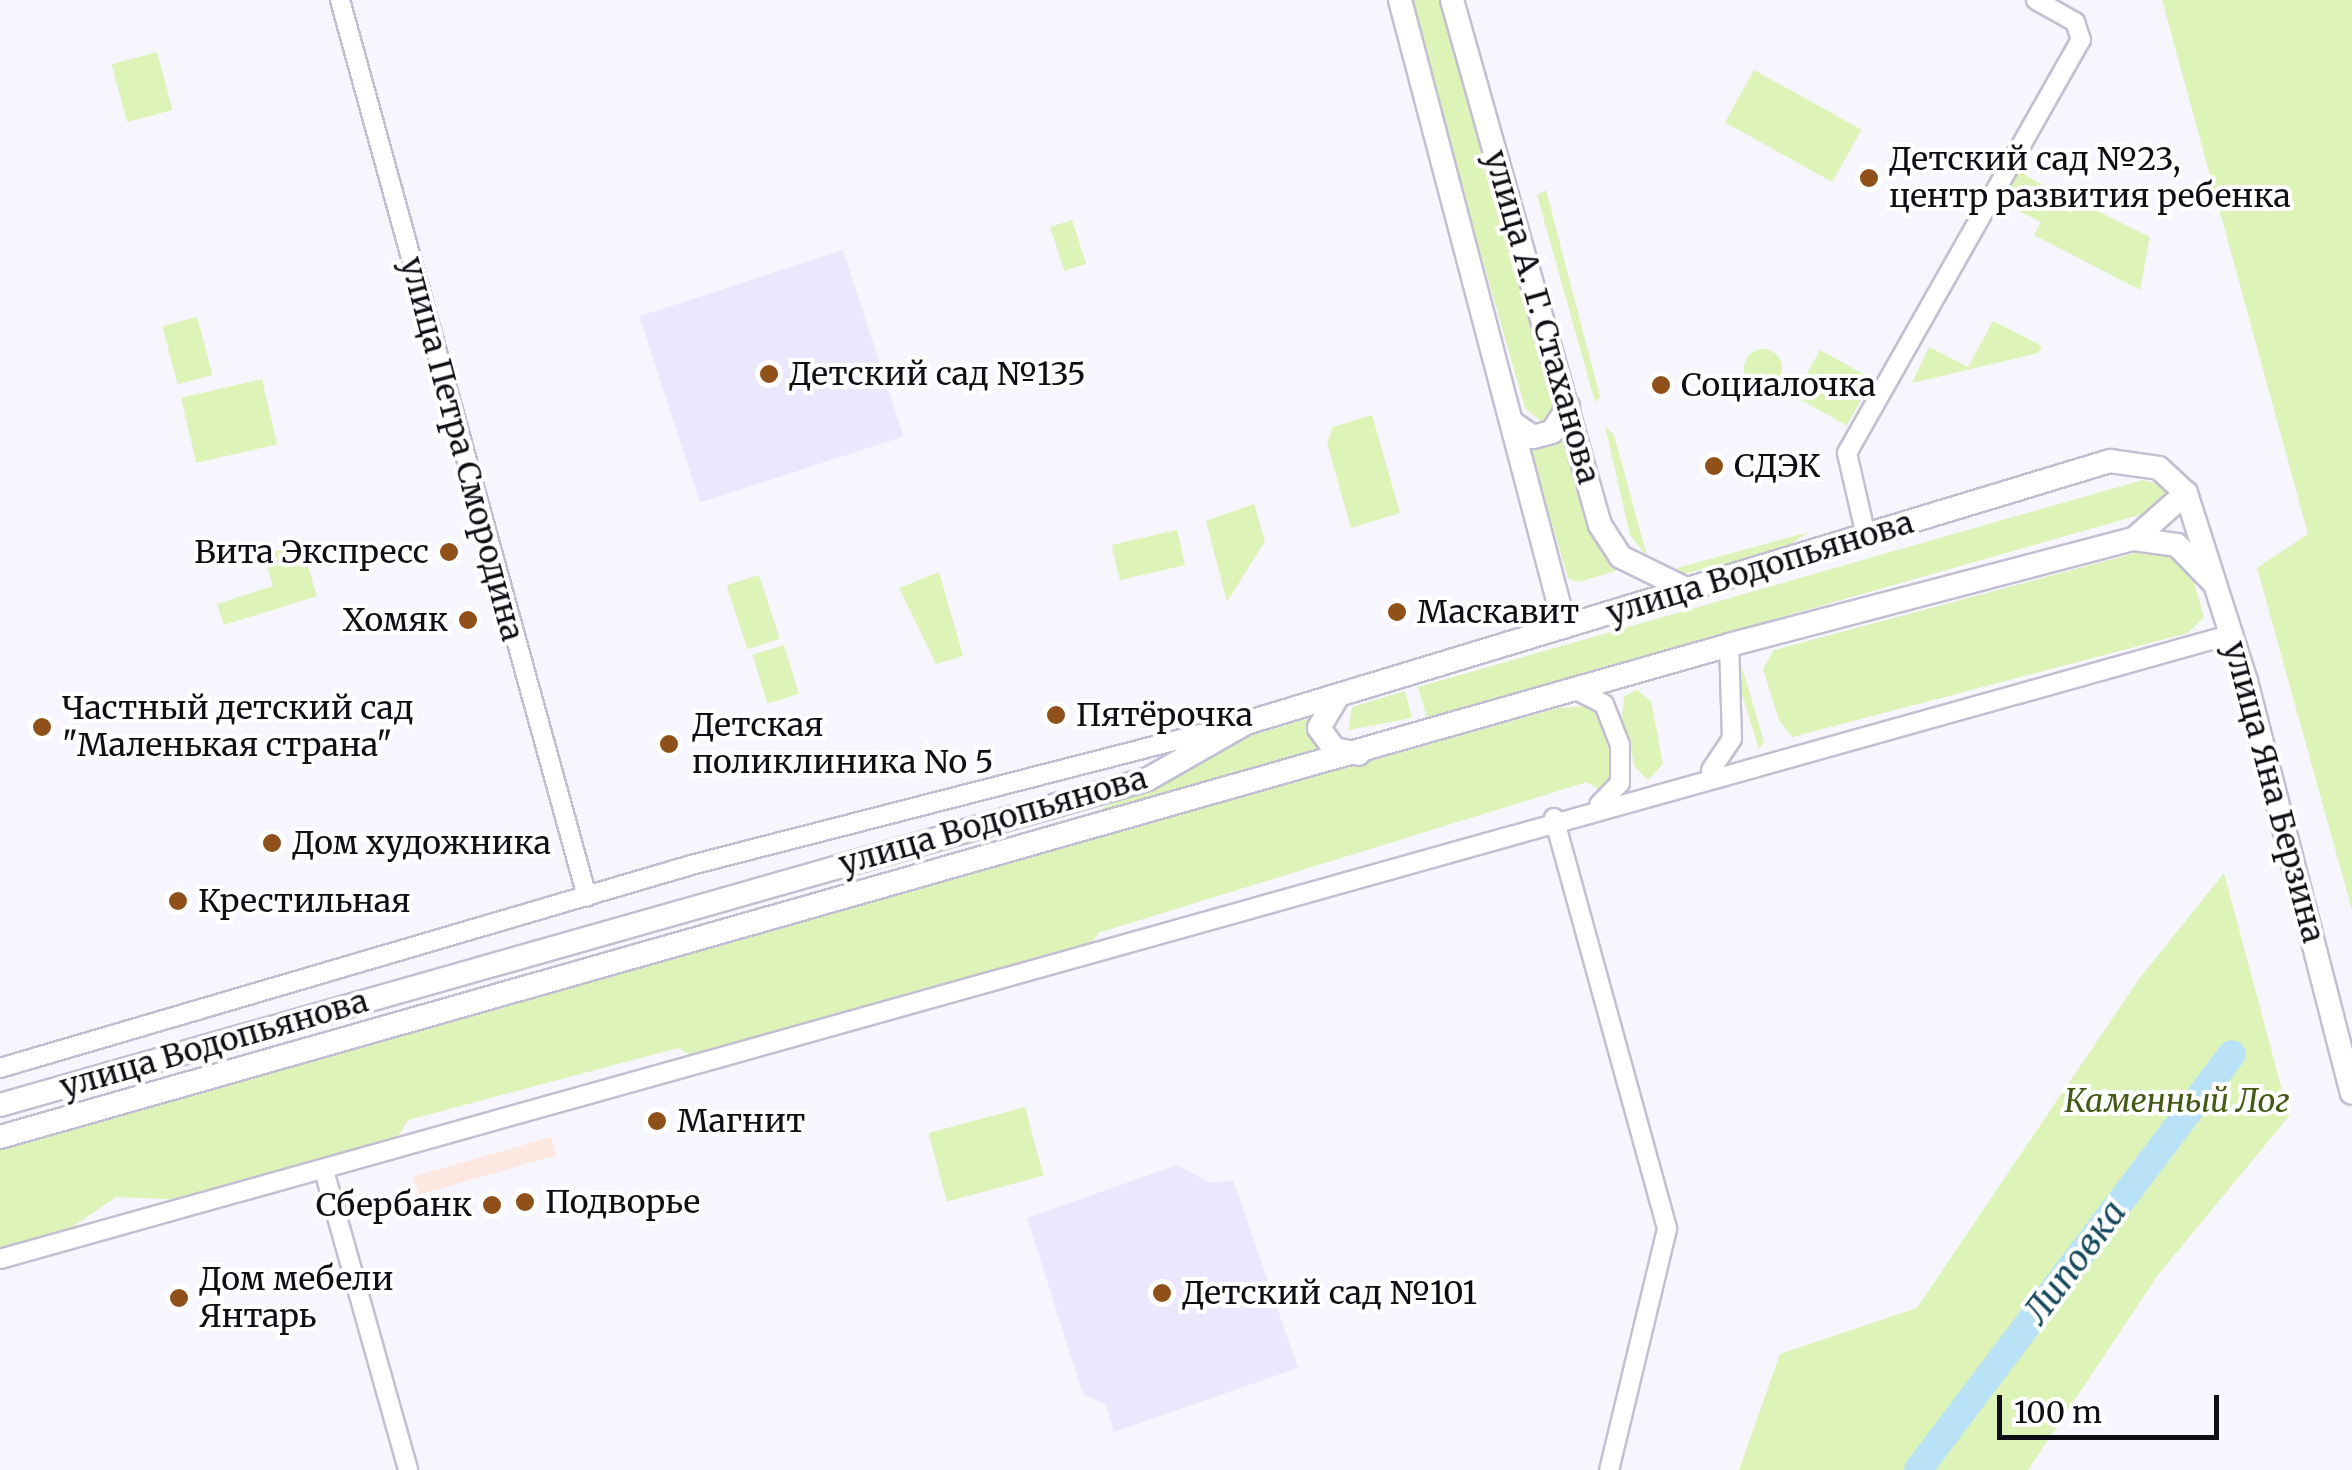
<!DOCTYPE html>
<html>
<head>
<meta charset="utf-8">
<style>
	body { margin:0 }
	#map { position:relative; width:2352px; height:1470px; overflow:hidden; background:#f7f5fd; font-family:Merriweather,serif }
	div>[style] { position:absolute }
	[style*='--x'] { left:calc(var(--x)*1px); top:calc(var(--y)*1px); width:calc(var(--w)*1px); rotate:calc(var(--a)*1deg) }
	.commercial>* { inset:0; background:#fce8e1; transform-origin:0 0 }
	.built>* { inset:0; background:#ece7fc; transform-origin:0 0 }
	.green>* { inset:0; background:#ddf3b8; transform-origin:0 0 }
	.round { border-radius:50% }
	.river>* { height:28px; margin:-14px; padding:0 14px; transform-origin:14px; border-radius:14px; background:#b9e2f6 }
	.roads { filter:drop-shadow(2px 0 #c3bfd2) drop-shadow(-2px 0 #c3bfd2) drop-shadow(0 2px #c3bfd2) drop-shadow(0 -2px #c3bfd2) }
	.street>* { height:18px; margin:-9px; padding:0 9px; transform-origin:9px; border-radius:9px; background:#fff }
	.secondary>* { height:22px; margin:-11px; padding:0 11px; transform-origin:11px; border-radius:11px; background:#fff }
	.dots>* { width:28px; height:28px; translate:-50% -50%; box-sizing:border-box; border:5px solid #fff; border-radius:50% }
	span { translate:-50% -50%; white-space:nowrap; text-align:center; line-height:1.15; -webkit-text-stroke:8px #fff; paint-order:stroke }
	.poi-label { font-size:32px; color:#100e15 }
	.left { translate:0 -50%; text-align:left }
	.right { translate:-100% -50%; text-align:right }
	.street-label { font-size:32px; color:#100e15 }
	.park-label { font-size:32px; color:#455815; font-style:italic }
	.water-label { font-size:35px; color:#184b5f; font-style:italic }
	.scale { position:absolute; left:1997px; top:1395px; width:222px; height:45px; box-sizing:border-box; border:5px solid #100e15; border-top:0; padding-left:12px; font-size:30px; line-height:35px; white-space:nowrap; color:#100e15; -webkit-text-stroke:8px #fff; paint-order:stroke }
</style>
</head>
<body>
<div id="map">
	<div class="commercial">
		<i style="left:551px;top:1137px;width:19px;height:143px;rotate:74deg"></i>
	</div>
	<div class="built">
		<i style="left:843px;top:250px;width:196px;height:214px;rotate:72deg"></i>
		<i style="clip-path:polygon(1177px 1165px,1211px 1183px,1233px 1180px,1298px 1368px,1114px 1432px,1106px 1405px,1083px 1394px,1027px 1218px)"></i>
	</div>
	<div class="green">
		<i style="clip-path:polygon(1408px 0,1446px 0,1555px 387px,1555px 416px,1542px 422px,1525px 408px)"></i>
		<i style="clip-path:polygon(2162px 0,2352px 0,2352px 910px,2257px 568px,2308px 534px)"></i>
		<i style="left:157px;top:52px;width:60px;height:47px;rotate:75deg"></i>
		<i style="left:1754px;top:70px;width:123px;height:60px;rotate:29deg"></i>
		<i style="clip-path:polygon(2021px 160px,2026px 176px,2150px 237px,2140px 290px,2034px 235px,2041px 222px,2013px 208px,1991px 215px)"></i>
		<i style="clip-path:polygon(1546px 190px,1600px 397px,1595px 402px,1537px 195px)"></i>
		<i style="left:1072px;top:220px;width:46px;height:23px;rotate:72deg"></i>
		<i style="left:197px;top:317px;width:60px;height:36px;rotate:75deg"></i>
		<i style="clip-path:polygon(1993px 321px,2042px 346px,2038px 353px,1912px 383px,1929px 347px,1968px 367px)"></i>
		<i class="round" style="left:1744px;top:349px;width:38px;height:38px"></i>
		<i style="left:1820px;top:350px;width:60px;height:53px;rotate:29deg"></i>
		<i style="left:262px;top:379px;width:67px;height:83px;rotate:77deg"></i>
		<i style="clip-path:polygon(1372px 415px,1400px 513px,1351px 528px,1327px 443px,1333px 427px)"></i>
		<i style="clip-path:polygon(1605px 426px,1614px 435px,1647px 556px,1630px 535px)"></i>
		<i style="clip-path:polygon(1566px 435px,1596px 536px,1616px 571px,1578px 582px,1568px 578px,1529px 446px)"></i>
		<i style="clip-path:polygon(2143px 480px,2167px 487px,2164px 508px,1427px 718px,1418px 687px)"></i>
		<i style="clip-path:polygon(1254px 504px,1265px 541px,1227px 602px,1206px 521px)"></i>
		<i style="left:1177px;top:530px;width:36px;height:67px;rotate:77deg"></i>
		<i style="clip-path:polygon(1809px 532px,1776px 553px,1678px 575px,1677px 568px)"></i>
		<i style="clip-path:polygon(301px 544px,317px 596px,224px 625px,217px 604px,273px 586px,264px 555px)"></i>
		<i style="clip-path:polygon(2154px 548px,2180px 558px,2193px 579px,2204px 617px,2188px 633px,1792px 737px,1779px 720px,1763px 669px,1774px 650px)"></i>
		<i style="clip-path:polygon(939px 572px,963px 656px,936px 664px,899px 588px)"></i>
		<i style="left:759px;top:575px;width:67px;height:34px;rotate:72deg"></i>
		<i style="left:784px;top:645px;width:51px;height:33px;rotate:73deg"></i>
		<i style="clip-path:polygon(1740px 660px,1764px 742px,1759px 749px,1733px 666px)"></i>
		<i style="clip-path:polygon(1637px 690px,1651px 701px,1663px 764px,1648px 780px,1635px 767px,1622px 717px,1624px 696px)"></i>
		<i style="clip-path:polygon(1405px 691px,1412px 718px,1348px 730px,1352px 707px)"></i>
		<i style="clip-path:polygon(1592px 706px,1607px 725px,1617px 772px,1601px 791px,1587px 782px,1098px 933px,1092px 943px,692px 1056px,678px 1048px,408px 1120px,397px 1138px,188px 1200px,116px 1197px,68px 1230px,0 1250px,0 1148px,1558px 708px)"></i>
		<i style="clip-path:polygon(1313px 717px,1310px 735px,1322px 751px,1092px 813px,1253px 735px)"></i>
		<i style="clip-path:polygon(2224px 873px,2289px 1116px,2158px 1275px,2028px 1470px,1739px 1470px,1780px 1354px,1917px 1308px,2139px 979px)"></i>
		<i style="left:1025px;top:1107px;width:71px;height:100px;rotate:75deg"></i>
	</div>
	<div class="river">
		<i style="--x:1918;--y:1470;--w:521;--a:-52.95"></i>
	</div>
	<div class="roads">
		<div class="street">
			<i style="--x:340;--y:0;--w:930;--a:74.6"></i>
			<i style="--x:1866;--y:536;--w:85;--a:-102.9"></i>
			<i style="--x:1847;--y:453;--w:475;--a:-60.5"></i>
			<i style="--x:2081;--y:40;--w:19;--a:-108"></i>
			<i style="--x:2075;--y:22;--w:45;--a:-150.6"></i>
			<i style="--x:1576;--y:690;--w:31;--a:27"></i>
			<i style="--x:1604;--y:704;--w:44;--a:68.7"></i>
			<i style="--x:1620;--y:745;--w:38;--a:90"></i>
			<i style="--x:1620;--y:783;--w:30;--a:134"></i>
			<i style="--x:1711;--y:770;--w:37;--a:-56"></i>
			<i style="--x:1732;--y:739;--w:94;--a:-91.8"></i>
			<i style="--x:1554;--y:818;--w:426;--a:74.6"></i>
			<i style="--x:1667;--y:1229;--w:248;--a:103.5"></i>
			<i style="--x:0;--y:1068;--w:724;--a:-16.36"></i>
			<i style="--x:695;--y:864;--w:554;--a:-14.41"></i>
			<i style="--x:325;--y:1174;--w:307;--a:74.3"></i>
			<i style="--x:0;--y:1259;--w:2319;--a:-15.64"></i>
		</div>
		<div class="secondary">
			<i style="--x:1400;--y:0;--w:648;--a:75.26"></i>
			<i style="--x:1452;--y:0;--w:545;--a:74.26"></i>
			<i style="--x:1600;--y:525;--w:38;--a:57"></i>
			<i style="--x:1621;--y:557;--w:75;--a:26.2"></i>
			<i style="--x:1513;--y:423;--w:24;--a:35"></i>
			<i style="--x:1533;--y:437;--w:20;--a:-15"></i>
			<i style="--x:1552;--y:432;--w:30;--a:-57"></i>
			<i style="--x:2134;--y:539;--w:69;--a:-41.5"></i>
			<i style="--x:1338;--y:696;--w:37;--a:121"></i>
			<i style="--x:1319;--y:728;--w:26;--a:54"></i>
			<i style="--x:1334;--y:749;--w:25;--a:11"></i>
			<i style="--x:0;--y:1105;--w:1193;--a:-15.85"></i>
			<i style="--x:1148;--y:779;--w:113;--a:-29.7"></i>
			<i style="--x:1246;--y:723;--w:903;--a:-16.87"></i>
			<i style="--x:2110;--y:461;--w:49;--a:8.1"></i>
			<i style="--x:2159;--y:468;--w:37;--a:43"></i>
			<i style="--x:2186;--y:493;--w:197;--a:72.3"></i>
			<i style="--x:2246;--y:681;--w:425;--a:75.6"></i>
			<i style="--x:0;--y:1137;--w:1798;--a:-15.88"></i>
			<i style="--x:1729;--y:645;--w:419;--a:-14.7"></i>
			<i style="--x:2134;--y:539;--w:43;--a:7.9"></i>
			<i style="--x:2177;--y:545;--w:52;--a:45.8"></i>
		</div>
	</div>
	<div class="dots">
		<i style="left:1869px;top:178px;background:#905019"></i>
		<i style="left:769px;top:374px;background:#905019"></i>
		<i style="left:1661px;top:385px;background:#905019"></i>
		<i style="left:1714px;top:466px;background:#905019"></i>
		<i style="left:449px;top:552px;background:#905019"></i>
		<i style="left:1397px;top:612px;background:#905019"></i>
		<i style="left:468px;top:620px;background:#905019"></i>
		<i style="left:1056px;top:715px;background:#905019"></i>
		<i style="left:42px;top:727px;background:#905019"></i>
		<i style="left:669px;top:744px;background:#905019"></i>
		<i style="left:272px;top:843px;background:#905019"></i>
		<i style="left:178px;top:901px;background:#905019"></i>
		<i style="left:657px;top:1121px;background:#905019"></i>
		<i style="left:525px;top:1202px;background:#905019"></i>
		<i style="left:492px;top:1205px;background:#905019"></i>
		<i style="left:1162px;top:1293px;background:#905019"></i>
		<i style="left:179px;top:1298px;background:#905019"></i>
	</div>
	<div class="poi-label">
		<span class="left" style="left:1889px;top:178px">Детский сад №23,<br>центр развития ребенка</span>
		<span class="left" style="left:789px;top:374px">Детский сад №135</span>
		<span class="left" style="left:1681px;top:385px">Социалочка</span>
		<span class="left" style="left:1734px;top:466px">СДЭК</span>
		<span class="right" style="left:429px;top:552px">Вита Экспресс</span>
		<span class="left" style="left:1417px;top:612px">Маскавит</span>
		<span class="right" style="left:448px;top:620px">Хомяк</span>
		<span class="left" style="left:62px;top:727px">Частный детский сад<br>"Маленькая страна"</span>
		<span class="left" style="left:1076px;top:715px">Пятёрочка</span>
		<span class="left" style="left:692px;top:744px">Детская<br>поликлиника No 5</span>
		<span class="left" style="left:292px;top:843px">Дом художника</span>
		<span class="left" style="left:198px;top:901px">Крестильная</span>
		<span class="left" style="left:677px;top:1121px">Магнит</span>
		<span class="left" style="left:545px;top:1202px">Подворье</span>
		<span class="right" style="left:472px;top:1205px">Сбербанк</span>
		<span class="left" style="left:199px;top:1298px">Дом мебели<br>Янтарь</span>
		<span class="left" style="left:1182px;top:1293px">Детский сад №101</span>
	</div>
	<div class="street-label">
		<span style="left:1542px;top:317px;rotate:74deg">улица А. Г. Стаханова</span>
		<span style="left:462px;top:449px;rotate:75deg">улица Петра Смородина</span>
		<span style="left:1760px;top:568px;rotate:-17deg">улица Водопьянова</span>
		<span style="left:2274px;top:792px;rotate:75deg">улица Яна Берзина</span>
		<span style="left:993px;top:821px;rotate:-16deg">улица Водопьянова</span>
		<span style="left:214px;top:1044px;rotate:-16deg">улица Водопьянова</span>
	</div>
	<div class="park-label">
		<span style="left:2177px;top:1101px">Каменный Лог</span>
	</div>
	<div class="water-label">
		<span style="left:2075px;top:1262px;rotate:-53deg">Липовка</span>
	</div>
	<div class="scale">100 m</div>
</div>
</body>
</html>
